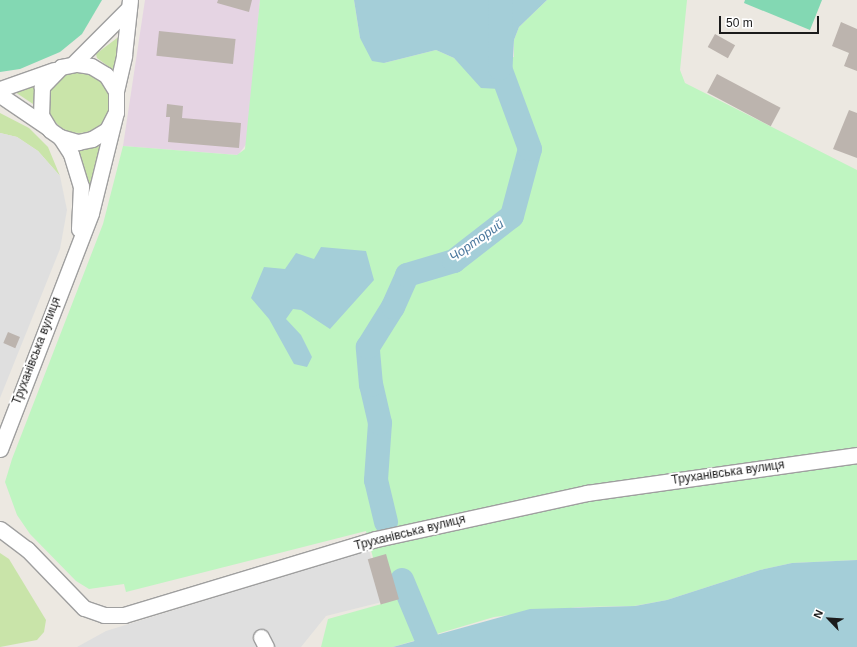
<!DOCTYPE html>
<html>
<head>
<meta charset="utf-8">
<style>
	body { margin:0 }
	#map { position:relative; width:857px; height:647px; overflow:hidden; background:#ece8e1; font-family:Arial,sans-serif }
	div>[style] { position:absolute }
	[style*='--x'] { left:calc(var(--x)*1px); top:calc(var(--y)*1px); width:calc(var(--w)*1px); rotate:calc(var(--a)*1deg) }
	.industrial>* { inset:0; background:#e5d4e3 }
	.grass>* { inset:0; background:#c9e4a9 }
	.round { border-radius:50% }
	.park>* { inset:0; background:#bff5c1 }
	.pitch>* { inset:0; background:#83d8b3 }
	.parking>* { inset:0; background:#dfdfdf }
	.water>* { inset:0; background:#a4ced8 }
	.river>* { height:24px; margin:-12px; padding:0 12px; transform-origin:12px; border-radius:12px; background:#a4ced8 }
	.building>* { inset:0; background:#bcb4ae; transform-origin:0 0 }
	.roads { filter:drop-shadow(1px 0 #9f9f9f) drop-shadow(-1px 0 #9f9f9f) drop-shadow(0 1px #9f9f9f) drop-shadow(0 -1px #9f9f9f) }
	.minor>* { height:15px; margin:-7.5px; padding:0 7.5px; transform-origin:7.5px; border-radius:7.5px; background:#fff }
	span { translate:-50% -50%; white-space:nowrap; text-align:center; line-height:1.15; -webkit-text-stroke:4px #fff; paint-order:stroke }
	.street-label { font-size:12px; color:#1b1b1b }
	.water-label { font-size:13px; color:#4b789d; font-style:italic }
	.north { position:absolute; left:809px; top:599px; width:40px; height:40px; -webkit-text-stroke:3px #fff; paint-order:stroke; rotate:295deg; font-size:11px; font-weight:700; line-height:16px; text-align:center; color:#1b1b1b }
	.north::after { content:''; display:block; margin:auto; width:14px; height:18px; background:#1b1b1b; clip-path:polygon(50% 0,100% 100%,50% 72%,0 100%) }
	.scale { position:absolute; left:719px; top:16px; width:100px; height:18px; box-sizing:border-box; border:2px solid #1b1b1b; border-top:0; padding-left:5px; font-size:12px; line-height:14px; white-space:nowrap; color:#1b1b1b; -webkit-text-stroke:3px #fff; paint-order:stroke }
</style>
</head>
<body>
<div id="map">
	<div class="industrial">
		<i style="clip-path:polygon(145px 0,260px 0,248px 142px,238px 155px,123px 146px)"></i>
	</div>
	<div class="grass">
		<i style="clip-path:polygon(121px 35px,117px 66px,113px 70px,97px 58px,96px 54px)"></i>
		<i class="round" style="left:48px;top:71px;width:62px;height:62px"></i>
		<i style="clip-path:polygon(36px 86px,33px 104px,15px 92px)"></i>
		<i style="clip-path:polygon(0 113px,29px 128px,48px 147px,60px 176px,38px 151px,17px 137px,0 133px)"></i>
		<i style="clip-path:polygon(98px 145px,100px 149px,90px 184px,86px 182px,76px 153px,78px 148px)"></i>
		<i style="clip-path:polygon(0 553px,9px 559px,46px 620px,44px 632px,37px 640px,0 647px)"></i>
	</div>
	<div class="park">
		<i style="clip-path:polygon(260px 0,354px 0,360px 38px,384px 63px,436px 50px,454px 58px,468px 72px,514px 57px,514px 40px,519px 27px,547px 0,687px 0,680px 70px,685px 83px,857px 170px,857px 560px,792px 563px,760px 570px,667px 600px,634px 606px,579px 607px,494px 617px,393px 647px,321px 647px,328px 619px,385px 603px,366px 531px,126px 592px,124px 584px,89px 589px,76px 581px,30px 534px,17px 515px,5px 482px,12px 459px,103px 224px,123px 146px,237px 155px,245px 149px)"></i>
	</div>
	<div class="pitch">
		<i style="clip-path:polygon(0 0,102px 0,82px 34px,60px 52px,20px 69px,0 72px)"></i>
		<i style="clip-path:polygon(745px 0,822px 0,810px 30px,744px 3px)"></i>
	</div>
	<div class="parking">
		<i style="clip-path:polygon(0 133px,17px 137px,38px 151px,60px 176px,67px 210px,60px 249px,0 398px)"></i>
		<i style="clip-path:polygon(369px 550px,382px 602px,326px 616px,301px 647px,77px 647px,106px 631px)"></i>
	</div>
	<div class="water">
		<i style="clip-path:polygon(354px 0,547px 0,519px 27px,514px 40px,512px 77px,500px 89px,481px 88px,454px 58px,436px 50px,384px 63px,372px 61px,360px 38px)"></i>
		<i style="clip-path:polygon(321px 247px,366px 251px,374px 280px,330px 329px,301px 310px,293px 309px,286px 319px,301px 335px,312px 357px,307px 367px,294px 364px,269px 319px,251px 298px,264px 267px,285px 269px,296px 253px,314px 259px)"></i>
		<i style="clip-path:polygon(857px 560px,857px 647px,393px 647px,530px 609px,635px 606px,667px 600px,760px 570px,792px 563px)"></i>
	</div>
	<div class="river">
		<i style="--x:386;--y:522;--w:43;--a:-103.4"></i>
		<i style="--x:376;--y:480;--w:57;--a:-86"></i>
		<i style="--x:380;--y:423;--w:39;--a:-103"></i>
		<i style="--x:371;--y:385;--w:38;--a:-95"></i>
		<i style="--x:368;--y:347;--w:47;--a:-58"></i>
		<i style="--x:393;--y:307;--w:35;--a:-66"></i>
		<i style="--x:407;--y:275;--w:49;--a:-16.6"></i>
		<i style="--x:454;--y:261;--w:73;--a:-37.8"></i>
		<i style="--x:512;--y:216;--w:69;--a:-75"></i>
		<i style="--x:530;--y:149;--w:86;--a:-110.3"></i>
		<i style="--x:500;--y:68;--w:68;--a:-89.2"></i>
		<i style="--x:402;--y:580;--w:73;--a:67.3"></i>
	</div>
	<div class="building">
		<i style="clip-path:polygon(218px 0,252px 0,249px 12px,217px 3px)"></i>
		<i style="clip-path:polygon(841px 22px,857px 29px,857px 71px,844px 66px,849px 53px,832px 46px)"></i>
		<i style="left:159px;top:31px;width:77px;height:25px;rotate:6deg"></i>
		<i style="left:715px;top:34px;width:23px;height:15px;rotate:29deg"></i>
		<i style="left:717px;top:74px;width:72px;height:21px;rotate:28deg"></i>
		<i style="clip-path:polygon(167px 104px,183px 106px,182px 118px,241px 123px,239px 148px,168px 142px,170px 117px,166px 117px)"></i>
		<i style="clip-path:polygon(849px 110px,857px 113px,857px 158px,833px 149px)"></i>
		<i style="left:8px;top:332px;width:13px;height:12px;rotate:23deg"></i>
		<i style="left:386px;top:554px;width:47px;height:19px;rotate:74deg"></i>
	</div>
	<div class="roads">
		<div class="minor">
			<i style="--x:73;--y:64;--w:79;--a:-45"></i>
			<i style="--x:0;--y:89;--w:57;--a:-19.4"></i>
			<i style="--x:116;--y:91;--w:37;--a:-77"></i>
			<i style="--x:124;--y:55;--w:55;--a:-83.8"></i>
			<i style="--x:0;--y:95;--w:57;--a:34.2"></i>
			<i style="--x:60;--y:137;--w:20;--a:57"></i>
			<i style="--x:71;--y:154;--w:34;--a:73"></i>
			<i style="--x:81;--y:186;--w:43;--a:92.7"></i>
			<i style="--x:0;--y:449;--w:253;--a:-68.9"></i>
			<i style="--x:91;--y:213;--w:104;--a:-76.1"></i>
			<i style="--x:116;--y:112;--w:21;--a:-90"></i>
			<i style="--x:116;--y:91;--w:19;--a:-122"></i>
			<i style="--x:106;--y:75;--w:17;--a:-149"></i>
			<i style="--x:91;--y:66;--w:15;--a:-172"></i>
			<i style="--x:76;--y:64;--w:15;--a:169"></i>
			<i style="--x:61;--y:67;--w:28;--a:134"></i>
			<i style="--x:42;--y:87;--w:28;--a:92"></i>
			<i style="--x:41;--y:115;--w:17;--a:59"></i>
			<i style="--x:50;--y:130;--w:12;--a:35"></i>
			<i style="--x:60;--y:137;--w:19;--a:16"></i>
			<i style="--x:78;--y:142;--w:14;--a:-12"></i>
			<i style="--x:92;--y:139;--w:17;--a:-31"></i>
			<i style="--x:107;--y:130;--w:20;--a:-63"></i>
			<i style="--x:0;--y:529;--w:34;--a:37"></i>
			<i style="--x:27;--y:549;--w:82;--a:46"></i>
			<i style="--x:84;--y:608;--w:21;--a:19"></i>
			<i style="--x:104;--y:615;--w:20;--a:0"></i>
			<i style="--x:124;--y:615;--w:263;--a:-16.8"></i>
			<i style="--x:376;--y:539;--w:216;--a:-12.3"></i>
			<i style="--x:587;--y:493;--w:273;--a:-8"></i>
			<i style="--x:261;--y:637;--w:11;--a:63"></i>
		</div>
	</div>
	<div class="street-label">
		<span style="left:37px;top:351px;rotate:-69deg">Труханівська вулиця</span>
		<span style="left:728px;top:473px;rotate:-8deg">Труханівська вулиця</span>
		<span style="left:410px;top:533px;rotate:-14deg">Труханівська вулиця</span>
	</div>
	<div class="water-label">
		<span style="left:477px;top:241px;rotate:-35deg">Чорторий</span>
	</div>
	<div class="north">N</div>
	<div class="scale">50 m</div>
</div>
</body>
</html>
